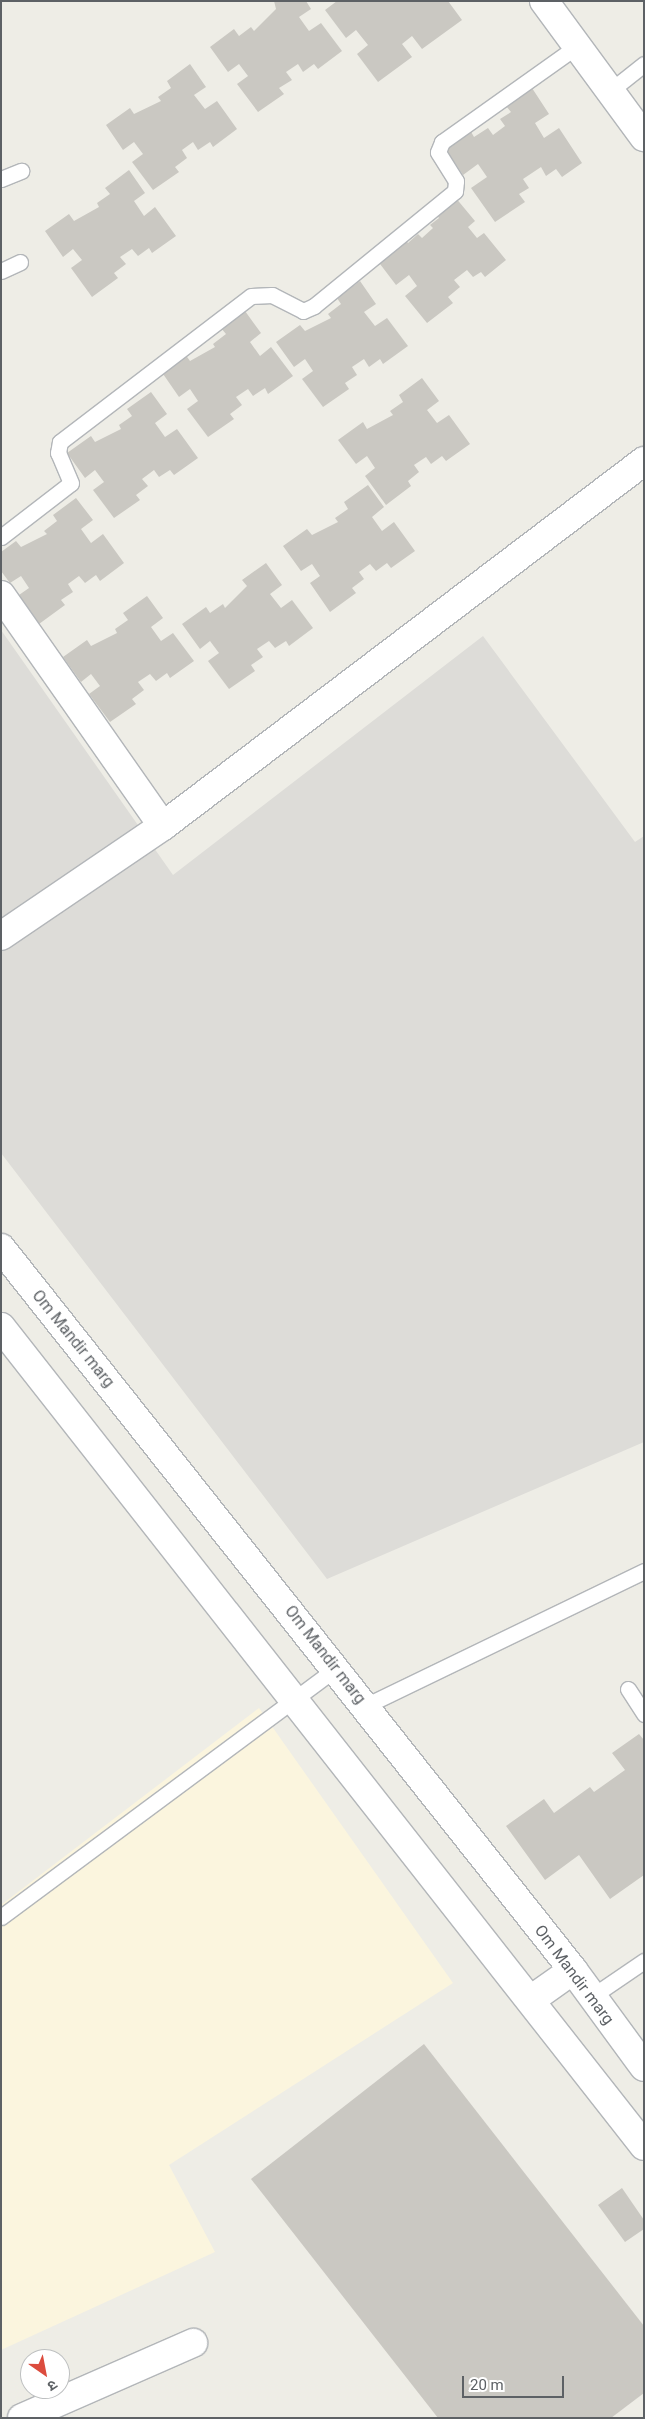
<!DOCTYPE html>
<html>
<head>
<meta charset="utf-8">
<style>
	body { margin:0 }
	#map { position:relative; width:645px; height:2419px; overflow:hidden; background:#eeede6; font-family:Roboto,"Noto Sans Devanagari",sans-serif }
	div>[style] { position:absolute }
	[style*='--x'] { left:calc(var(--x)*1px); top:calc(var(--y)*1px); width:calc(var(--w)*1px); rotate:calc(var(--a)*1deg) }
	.commercial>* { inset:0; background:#fbf5de }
	.industrial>* { inset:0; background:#dddcd8 }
	.building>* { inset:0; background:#cac8c2 }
	.roads { filter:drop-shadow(1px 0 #b3b6b9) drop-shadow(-1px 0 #b3b6b9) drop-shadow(0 1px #b3b6b9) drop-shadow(0 -1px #b3b6b9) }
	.service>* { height:15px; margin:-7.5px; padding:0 7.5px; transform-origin:7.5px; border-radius:7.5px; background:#fff }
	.minor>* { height:28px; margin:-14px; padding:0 14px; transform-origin:14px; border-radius:14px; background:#fff }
	.secondary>* { height:28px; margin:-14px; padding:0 14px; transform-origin:14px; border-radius:14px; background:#fff }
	span { translate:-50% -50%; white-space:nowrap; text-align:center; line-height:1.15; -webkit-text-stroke:4px #fff; paint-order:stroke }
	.street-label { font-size:16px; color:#5d6165 }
	.frame { position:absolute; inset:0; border:2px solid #5d6165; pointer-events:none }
	.north { position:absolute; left:20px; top:2349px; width:50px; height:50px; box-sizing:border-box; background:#fff; border:1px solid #bec0c1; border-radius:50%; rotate:147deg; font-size:14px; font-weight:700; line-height:20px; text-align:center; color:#5d6165 }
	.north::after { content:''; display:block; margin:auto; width:18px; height:22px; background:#dc4c3e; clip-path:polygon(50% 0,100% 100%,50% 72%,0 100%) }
	.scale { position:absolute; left:462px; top:2376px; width:102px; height:22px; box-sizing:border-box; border:2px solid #5d6165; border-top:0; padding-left:6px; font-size:15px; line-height:18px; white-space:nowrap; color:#5d6165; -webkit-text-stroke:4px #fff; paint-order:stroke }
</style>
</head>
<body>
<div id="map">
	<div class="commercial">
		<i style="clip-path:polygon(259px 1708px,453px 1983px,169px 2165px,215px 2252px,1px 2350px,1px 1905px)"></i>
	</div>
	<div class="industrial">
		<i style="clip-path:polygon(1px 630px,173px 875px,483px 636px,635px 842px,644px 836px,644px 1442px,327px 1579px,1px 1153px)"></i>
	</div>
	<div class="building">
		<i style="clip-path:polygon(274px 1px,306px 1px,311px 9px,299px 17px,309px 31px,321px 23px,342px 51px,318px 69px,314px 64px,303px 72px,298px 64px,286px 72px,292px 80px,279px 88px,284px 94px,258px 112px,237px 84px,248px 76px,239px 64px,228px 72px,210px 47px,234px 29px,239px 36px,251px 27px,254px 31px,276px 9px)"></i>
		<i style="clip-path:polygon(337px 1px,448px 1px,462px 20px,422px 49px,412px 36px,402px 44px,412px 57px,378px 82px,357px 54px,368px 45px,356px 30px,346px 38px,325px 10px)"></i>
		<i style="clip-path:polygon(190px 64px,206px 87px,194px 95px,205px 109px,217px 101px,237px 129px,213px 147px,210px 142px,198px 150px,193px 142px,182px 150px,187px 158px,175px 167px,179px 172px,153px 190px,132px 162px,143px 154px,134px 142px,123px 150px,106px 125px,130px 108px,134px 114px,161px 101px,158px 97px,171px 88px,167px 81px)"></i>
		<i style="clip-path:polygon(532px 88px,549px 114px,535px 123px,544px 138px,559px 128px,582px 163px,562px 177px,556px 169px,546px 176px,541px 167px,523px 179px,529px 188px,519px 194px,525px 202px,495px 222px,471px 188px,487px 177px,478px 164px,463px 175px,444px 147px,470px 130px,474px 137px,488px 128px,493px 135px,505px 126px,500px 119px,511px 112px,506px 106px)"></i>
		<i style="clip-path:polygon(129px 170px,145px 193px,134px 201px,144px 216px,155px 207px,176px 236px,152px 253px,149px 248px,138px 256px,132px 249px,120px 257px,126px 264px,114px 273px,118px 278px,92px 297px,71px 268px,82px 260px,73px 249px,63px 257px,45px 231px,69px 214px,74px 221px,99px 207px,97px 203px,110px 194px,105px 188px)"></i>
		<i style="clip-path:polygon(455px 197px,475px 221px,468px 227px,477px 238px,484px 233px,506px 260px,485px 277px,481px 272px,473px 277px,467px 270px,454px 280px,460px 287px,448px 297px,453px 303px,427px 323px,405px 296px,417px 286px,409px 275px,396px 285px,377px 260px,404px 238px,408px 243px,418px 234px,422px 238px,433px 228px,430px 225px,439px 218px,435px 213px)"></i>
		<i style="clip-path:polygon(360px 281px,376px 304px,364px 312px,375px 326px,387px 318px,408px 346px,383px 364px,380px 359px,369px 367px,364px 359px,352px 367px,357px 375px,345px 383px,349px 389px,323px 407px,302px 379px,313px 371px,305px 359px,294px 367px,276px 342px,300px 325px,305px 331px,331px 318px,328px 314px,341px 304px,337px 298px)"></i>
		<i style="clip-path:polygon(245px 311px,261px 333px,250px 342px,260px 356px,271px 347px,293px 376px,268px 394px,265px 388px,253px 396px,248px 389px,236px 397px,242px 405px,230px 414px,234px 419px,208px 437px,187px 409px,198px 401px,190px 389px,179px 397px,161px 371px,185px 354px,190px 361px,215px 347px,213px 344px,226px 334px,221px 328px)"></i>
		<i style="clip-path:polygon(422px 378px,439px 401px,427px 410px,437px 423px,449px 415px,470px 444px,446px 461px,442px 456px,431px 464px,426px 457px,414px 465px,419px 472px,408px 481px,411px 486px,386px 505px,365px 476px,375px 468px,367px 456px,356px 464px,338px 440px,363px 422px,367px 429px,393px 415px,390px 411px,403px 402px,399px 395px)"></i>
		<i style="clip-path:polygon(151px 392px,167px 414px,155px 423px,165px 437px,177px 429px,198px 458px,174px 475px,170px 470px,159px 477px,154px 470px,142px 479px,148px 486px,136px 495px,140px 500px,114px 518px,93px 490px,104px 482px,95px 470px,85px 478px,67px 453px,91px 436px,95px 442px,121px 429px,119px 425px,132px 416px,127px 409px)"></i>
		<i style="clip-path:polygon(368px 485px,384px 507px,372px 517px,382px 531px,394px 522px,415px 551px,391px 568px,387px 563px,376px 571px,370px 564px,359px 572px,364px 579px,352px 588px,356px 593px,330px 612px,310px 583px,320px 576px,312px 564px,301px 571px,283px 546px,307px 529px,312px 535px,338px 522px,335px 518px,348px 509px,344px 502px)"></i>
		<i style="clip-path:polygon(76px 498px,93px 520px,81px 529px,91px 543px,103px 534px,124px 563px,100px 581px,96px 575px,85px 583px,79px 576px,68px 584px,73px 592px,61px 600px,65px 605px,39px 624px,19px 595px,29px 588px,21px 576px,10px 583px,1px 571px,1px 552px,16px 541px,21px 547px,47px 534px,44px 531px,57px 521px,53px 515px)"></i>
		<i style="clip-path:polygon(266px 563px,282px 585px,270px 594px,281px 608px,292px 600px,313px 628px,289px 646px,286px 641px,275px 648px,269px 641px,257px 649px,263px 657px,251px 665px,255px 671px,229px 689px,208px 661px,219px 653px,210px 641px,200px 649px,182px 624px,206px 607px,210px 613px,223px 604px,225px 608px,247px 586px,242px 580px)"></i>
		<i style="clip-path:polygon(147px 596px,163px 618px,151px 627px,161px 641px,173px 633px,194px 661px,170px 678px,167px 673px,156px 681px,150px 674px,138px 682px,144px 690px,132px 699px,136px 704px,110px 722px,89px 694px,100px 686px,91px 674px,81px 682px,63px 657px,87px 640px,91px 646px,117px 633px,115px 629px,128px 620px,123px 613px)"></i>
		<i style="clip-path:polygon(639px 1734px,644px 1740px,644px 1875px,610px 1899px,579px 1855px,545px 1880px,506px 1826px,544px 1799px,554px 1813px,590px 1787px,594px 1792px,625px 1770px,612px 1753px)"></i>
		<i style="clip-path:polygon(424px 2044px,644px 2326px,644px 2393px,611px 2418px,438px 2418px,251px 2179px)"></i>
		<i style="clip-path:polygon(622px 2188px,644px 2220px,644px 2229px,625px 2242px,598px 2205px)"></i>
	</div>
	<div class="roads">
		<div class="service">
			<i style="--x:610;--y:91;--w:43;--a:-38.5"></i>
			<i style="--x:1;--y:179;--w:22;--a:-22"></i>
			<i style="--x:1;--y:271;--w:21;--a:-25"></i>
			<i style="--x:1;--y:537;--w:88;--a:-37.6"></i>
			<i style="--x:71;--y:483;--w:33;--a:-113"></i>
			<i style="--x:58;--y:453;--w:11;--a:-80"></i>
			<i style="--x:60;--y:442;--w:240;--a:-37.4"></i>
			<i style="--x:251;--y:296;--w:21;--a:-3"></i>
			<i style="--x:272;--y:295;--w:35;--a:27"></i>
			<i style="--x:303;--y:311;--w:12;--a:-24"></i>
			<i style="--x:314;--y:306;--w:182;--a:-39.2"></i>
			<i style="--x:455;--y:191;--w:10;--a:-84"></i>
			<i style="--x:456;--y:181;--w:34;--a:-122"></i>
			<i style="--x:438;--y:152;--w:11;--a:-68"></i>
			<i style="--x:442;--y:142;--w:166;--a:-35.4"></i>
			<i style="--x:628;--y:1689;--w:30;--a:57"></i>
			<i style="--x:365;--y:1706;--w:310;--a:-25.8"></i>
			<i style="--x:1;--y:1917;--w:417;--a:-36.6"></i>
			<i style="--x:591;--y:1997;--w:64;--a:-34.2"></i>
		</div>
		<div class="minor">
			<i style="--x:544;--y:1;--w:169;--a:53.7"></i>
			<i style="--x:1;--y:595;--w:282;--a:55"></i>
			<i style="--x:1;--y:936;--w:196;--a:-34.2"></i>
			<i style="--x:163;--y:826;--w:604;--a:-37.19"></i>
			<i style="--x:22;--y:2418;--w:187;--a:-23.7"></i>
		</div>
		<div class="secondary">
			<i style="--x:1;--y:1248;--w:921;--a:51.61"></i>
			<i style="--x:573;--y:1970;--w:120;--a:53.8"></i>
			<i style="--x:1;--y:1327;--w:1041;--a:51.86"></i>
			<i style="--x:532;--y:1999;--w:50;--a:-35.3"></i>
		</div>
	</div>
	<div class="street-label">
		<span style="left:73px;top:1339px;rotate:51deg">Om Mandir marg</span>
		<span style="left:325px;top:1655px;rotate:52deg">Om Mandir marg</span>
		<span style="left:574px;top:1975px;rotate:53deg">Om Mandir marg</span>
	</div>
	<div class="frame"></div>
	<div class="north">उ</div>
	<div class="scale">20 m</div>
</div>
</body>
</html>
